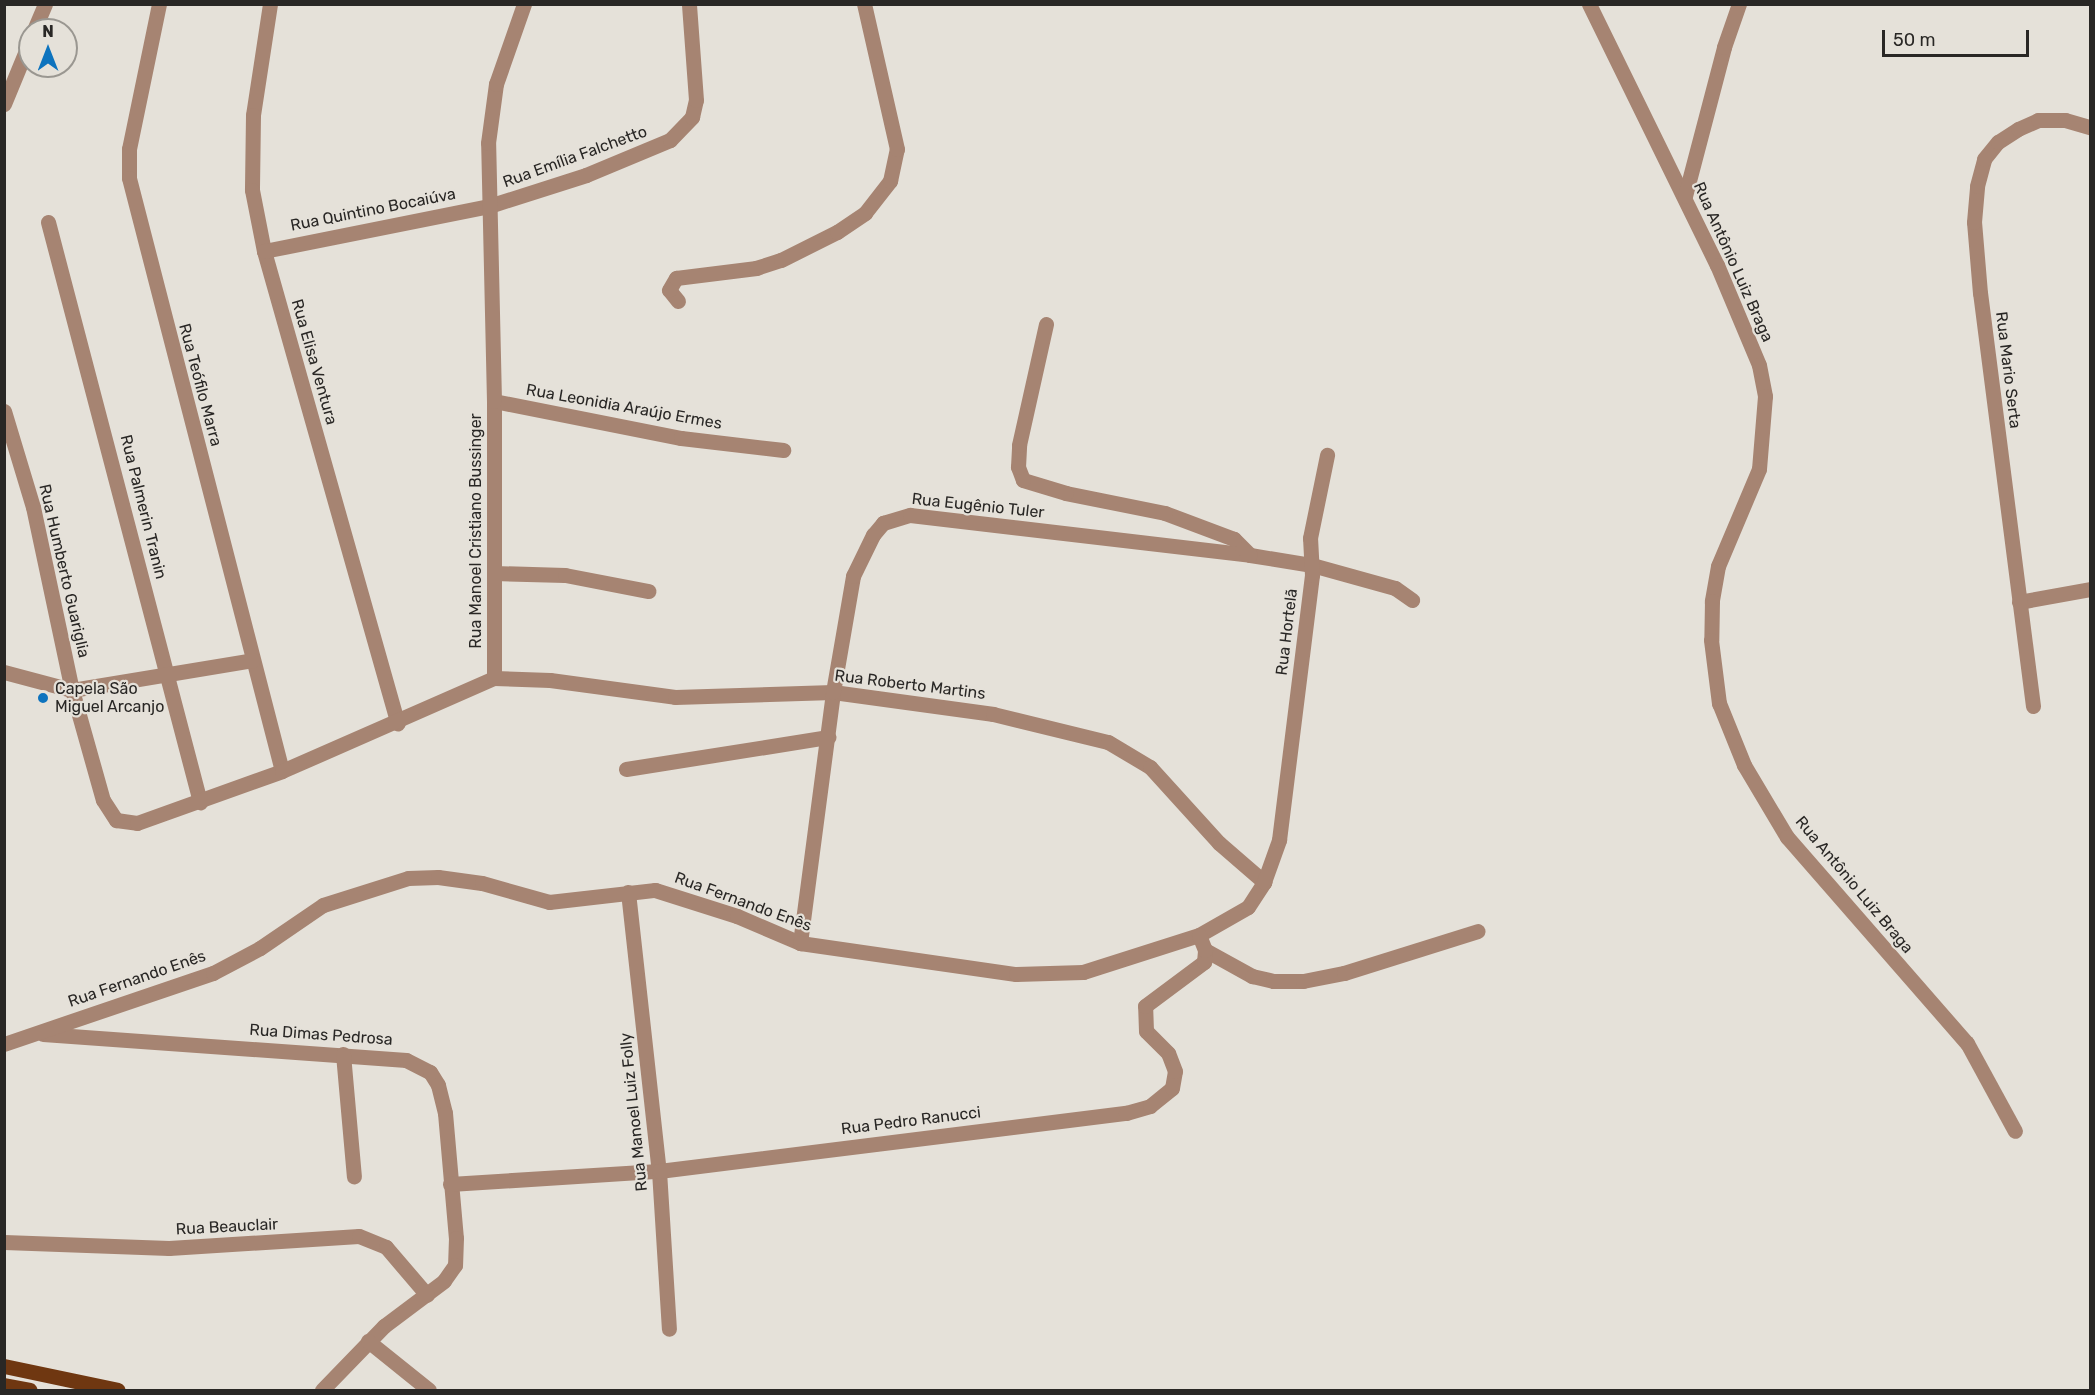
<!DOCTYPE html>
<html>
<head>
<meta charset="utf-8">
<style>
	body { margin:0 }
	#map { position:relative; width:2095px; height:1395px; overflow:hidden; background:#e5e1d9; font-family:Rubik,sans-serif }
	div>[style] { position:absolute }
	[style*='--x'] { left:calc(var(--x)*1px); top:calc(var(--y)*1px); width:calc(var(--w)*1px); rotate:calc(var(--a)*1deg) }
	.minor>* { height:15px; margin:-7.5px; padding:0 7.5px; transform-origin:7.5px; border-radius:7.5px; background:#a68472 }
	.major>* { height:15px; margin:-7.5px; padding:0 7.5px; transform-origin:7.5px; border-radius:7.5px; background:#6f3711 }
	.dots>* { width:16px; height:16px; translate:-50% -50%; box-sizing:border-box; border:3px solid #e5e1d9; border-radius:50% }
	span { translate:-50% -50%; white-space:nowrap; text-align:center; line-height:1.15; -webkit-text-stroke:4.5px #e5e1d9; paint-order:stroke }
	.street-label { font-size:16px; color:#292725 }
	.poi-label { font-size:16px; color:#292725 }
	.left { translate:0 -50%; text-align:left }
	.frame { position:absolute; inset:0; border:6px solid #292725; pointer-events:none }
	.north { position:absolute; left:18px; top:18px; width:60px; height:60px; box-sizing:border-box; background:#e5e1d9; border:2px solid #9a9791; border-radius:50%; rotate:0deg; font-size:16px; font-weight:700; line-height:24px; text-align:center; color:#292725 }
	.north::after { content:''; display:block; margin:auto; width:21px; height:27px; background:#0d73be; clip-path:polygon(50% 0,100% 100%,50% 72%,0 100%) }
	.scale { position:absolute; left:1882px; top:30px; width:147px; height:27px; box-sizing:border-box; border:3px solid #292725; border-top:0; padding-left:8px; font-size:18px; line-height:21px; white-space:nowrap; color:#292725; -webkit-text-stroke:4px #e5e1d9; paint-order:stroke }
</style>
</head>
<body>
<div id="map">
	<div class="minor">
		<i style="--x:159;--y:4;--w:148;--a:101.7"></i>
		<i style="--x:129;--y:149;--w:29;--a:90"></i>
		<i style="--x:129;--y:178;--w:612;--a:75.53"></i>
		<i style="--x:270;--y:4;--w:112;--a:98.7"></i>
		<i style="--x:253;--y:115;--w:75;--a:90.8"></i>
		<i style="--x:252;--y:190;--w:62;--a:78.9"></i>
		<i style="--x:264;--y:251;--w:491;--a:74.2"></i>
		<i style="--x:1589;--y:4;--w:291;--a:63.9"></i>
		<i style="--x:1717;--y:265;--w:108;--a:67.2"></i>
		<i style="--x:1759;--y:365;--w:32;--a:79"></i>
		<i style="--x:1765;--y:396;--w:73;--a:94.7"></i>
		<i style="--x:1759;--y:469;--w:105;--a:112.9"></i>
		<i style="--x:1718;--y:566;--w:36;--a:100"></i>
		<i style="--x:1712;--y:601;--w:39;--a:91"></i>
		<i style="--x:1711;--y:640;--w:64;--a:82.8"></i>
		<i style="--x:1719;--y:703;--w:67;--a:68"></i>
		<i style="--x:1744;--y:765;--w:84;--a:59.2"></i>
		<i style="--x:1787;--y:837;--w:274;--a:48.9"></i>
		<i style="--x:1967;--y:1043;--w:100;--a:61.4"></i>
		<i style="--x:34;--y:30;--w:28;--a:-67"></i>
		<i style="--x:4;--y:104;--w:68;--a:-67.6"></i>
		<i style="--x:1685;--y:196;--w:154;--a:-75.3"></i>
		<i style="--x:1724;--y:47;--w:46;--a:-70.8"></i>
		<i style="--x:48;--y:222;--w:600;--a:75.31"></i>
		<i style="--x:264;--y:251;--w:229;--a:-11.3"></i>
		<i style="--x:489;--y:206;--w:102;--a:-17.7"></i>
		<i style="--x:586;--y:175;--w:91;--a:-22.6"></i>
		<i style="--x:670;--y:140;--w:32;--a:-46"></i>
		<i style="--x:692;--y:117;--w:17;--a:-77"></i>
		<i style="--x:696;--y:100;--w:96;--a:-94.2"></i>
		<i style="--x:678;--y:301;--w:14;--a:-129"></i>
		<i style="--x:669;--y:290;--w:14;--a:-60"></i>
		<i style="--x:676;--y:278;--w:81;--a:-7.1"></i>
		<i style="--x:756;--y:268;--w:26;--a:-18"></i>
		<i style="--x:781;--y:260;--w:63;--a:-26.6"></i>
		<i style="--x:837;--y:232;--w:34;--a:-34"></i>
		<i style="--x:865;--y:213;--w:41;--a:-52"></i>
		<i style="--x:890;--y:181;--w:33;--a:-78"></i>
		<i style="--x:897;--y:149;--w:149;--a:-102.8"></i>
		<i style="--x:494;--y:401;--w:191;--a:11.2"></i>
		<i style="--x:681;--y:438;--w:103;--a:6.7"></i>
		<i style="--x:4;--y:411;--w:100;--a:73.2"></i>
		<i style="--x:33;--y:507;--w:187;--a:78"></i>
		<i style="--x:72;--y:690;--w:114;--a:74.3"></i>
		<i style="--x:103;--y:800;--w:24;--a:57"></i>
		<i style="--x:116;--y:820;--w:21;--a:8"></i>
		<i style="--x:137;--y:823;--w:154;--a:-19.7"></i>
		<i style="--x:282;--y:771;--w:232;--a:-23.7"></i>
		<i style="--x:494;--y:678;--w:56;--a:2"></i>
		<i style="--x:550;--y:680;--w:126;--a:7.7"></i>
		<i style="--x:675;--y:697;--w:158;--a:-1.8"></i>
		<i style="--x:833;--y:692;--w:162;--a:7.8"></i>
		<i style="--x:993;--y:714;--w:118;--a:13.7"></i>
		<i style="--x:1108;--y:742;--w:49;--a:30.8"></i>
		<i style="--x:1150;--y:767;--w:103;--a:47.8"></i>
		<i style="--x:1219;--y:843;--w:60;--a:40.9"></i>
		<i style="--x:1250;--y:555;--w:63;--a:9.2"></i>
		<i style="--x:1312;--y:565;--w:86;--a:15.5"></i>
		<i style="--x:1395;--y:588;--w:21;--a:35"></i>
		<i style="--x:494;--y:573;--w:71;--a:1.6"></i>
		<i style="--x:565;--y:575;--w:85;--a:10.9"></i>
		<i style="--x:2019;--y:602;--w:72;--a:-10.4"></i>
		<i style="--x:4;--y:672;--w:70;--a:14.8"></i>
		<i style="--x:72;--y:690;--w:183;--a:-9.4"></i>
		<i style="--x:494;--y:678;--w:277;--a:-90"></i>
		<i style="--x:494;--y:401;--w:258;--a:-91.3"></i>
		<i style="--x:488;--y:143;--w:60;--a:-82.3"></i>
		<i style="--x:496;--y:84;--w:85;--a:-70.7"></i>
		<i style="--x:2033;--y:706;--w:416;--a:-97.3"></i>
		<i style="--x:1980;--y:293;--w:71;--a:-94.8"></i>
		<i style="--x:1974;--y:222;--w:36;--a:-85"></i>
		<i style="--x:1977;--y:186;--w:28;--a:-75"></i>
		<i style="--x:1984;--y:159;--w:22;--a:-51"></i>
		<i style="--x:1998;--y:142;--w:24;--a:-33"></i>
		<i style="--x:2018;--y:129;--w:22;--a:-24"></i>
		<i style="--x:2038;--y:120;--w:27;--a:0"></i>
		<i style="--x:2065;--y:120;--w:26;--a:16"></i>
		<i style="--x:626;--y:769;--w:205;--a:-9"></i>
		<i style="--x:628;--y:892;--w:281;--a:83.7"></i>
		<i style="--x:659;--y:1171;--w:158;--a:86.4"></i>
		<i style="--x:800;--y:943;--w:253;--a:-82.5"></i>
		<i style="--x:833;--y:692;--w:118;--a:-80.2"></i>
		<i style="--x:853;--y:576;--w:46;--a:-64"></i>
		<i style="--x:873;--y:535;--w:16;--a:-50"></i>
		<i style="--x:883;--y:523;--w:28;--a:-17"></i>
		<i style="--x:910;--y:515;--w:342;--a:6.7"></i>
		<i style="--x:1250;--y:555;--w:23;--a:-135"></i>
		<i style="--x:1234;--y:539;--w:74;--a:-159.4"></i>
		<i style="--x:1165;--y:513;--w:101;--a:-168.6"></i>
		<i style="--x:1066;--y:493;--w:45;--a:-163.2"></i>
		<i style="--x:1023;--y:480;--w:14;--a:-111"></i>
		<i style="--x:1018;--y:467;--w:22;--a:-87"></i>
		<i style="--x:1019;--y:445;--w:124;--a:-77.4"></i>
		<i style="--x:1205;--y:950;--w:54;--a:29"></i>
		<i style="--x:1252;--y:976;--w:22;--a:13"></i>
		<i style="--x:1273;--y:981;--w:30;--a:0"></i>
		<i style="--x:1303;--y:981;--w:42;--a:-11"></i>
		<i style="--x:1344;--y:973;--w:140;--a:-17.4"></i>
		<i style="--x:43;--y:1034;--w:364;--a:4.1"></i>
		<i style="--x:406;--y:1060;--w:27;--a:27"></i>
		<i style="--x:430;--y:1072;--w:15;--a:58"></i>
		<i style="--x:438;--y:1085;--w:29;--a:76"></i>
		<i style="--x:445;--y:1113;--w:125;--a:85"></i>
		<i style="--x:456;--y:1238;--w:27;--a:92"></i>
		<i style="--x:455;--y:1265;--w:19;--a:125"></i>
		<i style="--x:444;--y:1281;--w:75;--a:143.1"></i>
		<i style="--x:384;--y:1326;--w:89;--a:134.1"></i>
		<i style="--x:4;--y:1044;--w:221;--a:-18.8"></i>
		<i style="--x:213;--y:973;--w:53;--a:-28"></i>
		<i style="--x:260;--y:948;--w:76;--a:-34.3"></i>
		<i style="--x:323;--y:905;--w:89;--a:-17.6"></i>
		<i style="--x:408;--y:878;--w:30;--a:-2"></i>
		<i style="--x:438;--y:877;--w:44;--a:7.8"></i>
		<i style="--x:482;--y:883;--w:70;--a:15.8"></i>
		<i style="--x:549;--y:902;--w:107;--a:-6.5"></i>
		<i style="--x:655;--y:890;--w:86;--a:17.6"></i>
		<i style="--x:737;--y:916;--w:69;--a:23.2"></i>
		<i style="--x:800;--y:943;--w:218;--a:8.2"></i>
		<i style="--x:1016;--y:974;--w:67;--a:-1.7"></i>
		<i style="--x:1083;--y:972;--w:122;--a:-17.7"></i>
		<i style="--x:1199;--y:935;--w:56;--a:-29.7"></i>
		<i style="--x:1248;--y:907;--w:30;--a:-57"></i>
		<i style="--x:1264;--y:882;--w:45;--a:-70.3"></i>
		<i style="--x:1279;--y:840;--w:267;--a:-82.9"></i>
		<i style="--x:1312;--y:575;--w:37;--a:-93"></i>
		<i style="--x:1310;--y:538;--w:85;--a:-78.4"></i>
		<i style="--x:343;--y:1054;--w:123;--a:84.9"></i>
		<i style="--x:450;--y:1184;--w:209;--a:-3.6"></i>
		<i style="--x:659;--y:1171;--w:471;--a:-7.1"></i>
		<i style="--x:1126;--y:1113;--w:25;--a:-16"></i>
		<i style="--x:1150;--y:1106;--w:28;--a:-39"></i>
		<i style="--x:1172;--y:1088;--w:17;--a:-80"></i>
		<i style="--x:1175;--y:1071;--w:19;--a:-111"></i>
		<i style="--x:1168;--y:1053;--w:31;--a:-135"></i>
		<i style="--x:1146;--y:1031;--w:25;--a:-92"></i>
		<i style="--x:1145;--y:1006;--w:74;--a:-36.7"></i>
		<i style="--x:1204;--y:962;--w:12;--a:-85"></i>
		<i style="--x:1205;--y:950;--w:16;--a:-112"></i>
		<i style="--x:4;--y:1242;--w:165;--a:2.1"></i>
		<i style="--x:169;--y:1248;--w:190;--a:-3.6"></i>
		<i style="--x:359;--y:1236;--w:29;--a:22"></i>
		<i style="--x:386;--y:1247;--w:63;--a:49.5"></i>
		<i style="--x:368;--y:1341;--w:78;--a:38.8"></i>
	</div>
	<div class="major">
		<i style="--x:4;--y:1366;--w:116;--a:11.9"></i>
		<i style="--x:4;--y:1385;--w:26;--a:11"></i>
	</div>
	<div class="dots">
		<i style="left:43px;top:698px;background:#0d73be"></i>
	</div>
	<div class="street-label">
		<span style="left:575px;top:157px;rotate:-20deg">Rua Emília Falchetto</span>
		<span style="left:373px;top:210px;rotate:-11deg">Rua Quintino Bocaiúva</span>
		<span style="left:1733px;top:262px;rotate:66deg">Rua Antônio Luiz Braga</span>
		<span style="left:314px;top:362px;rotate:74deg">Rua Elisa Ventura</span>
		<span style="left:2008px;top:370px;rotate:83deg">Rua Mario Serta</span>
		<span style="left:200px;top:385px;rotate:75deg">Rua Teófilo Marra</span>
		<span style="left:624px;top:407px;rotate:10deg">Rua Leonidia Araújo Ermes</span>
		<span style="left:978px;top:506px;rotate:6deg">Rua Eugênio Tuler</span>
		<span style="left:143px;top:507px;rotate:76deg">Rua Palmerin Tranin</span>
		<span style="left:476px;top:531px;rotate:-90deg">Rua Manoel Cristiano Bussinger</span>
		<span style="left:64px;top:571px;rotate:77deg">Rua Humberto Guariglia</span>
		<span style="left:1287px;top:632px;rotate:-83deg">Rua Hortelã</span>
		<span style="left:910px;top:685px;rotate:7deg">Rua Roberto Martins</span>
		<span style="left:1854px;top:885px;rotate:50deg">Rua Antônio Luiz Braga</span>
		<span style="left:743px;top:902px;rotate:20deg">Rua Fernando Enês</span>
		<span style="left:137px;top:979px;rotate:-19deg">Rua Fernando Enês</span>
		<span style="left:321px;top:1035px;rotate:4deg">Rua Dimas Pedrosa</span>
		<span style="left:634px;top:1112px;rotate:-96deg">Rua Manoel Luiz Folly</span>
		<span style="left:911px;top:1121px;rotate:-7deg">Rua Pedro Ranucci</span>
		<span style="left:227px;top:1227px;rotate:-3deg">Rua Beauclair</span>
	</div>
	<div class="poi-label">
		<span class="left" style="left:55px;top:698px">Capela São<br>Miguel Arcanjo</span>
	</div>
	<div class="frame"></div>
	<div class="north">N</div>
	<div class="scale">50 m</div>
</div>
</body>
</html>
